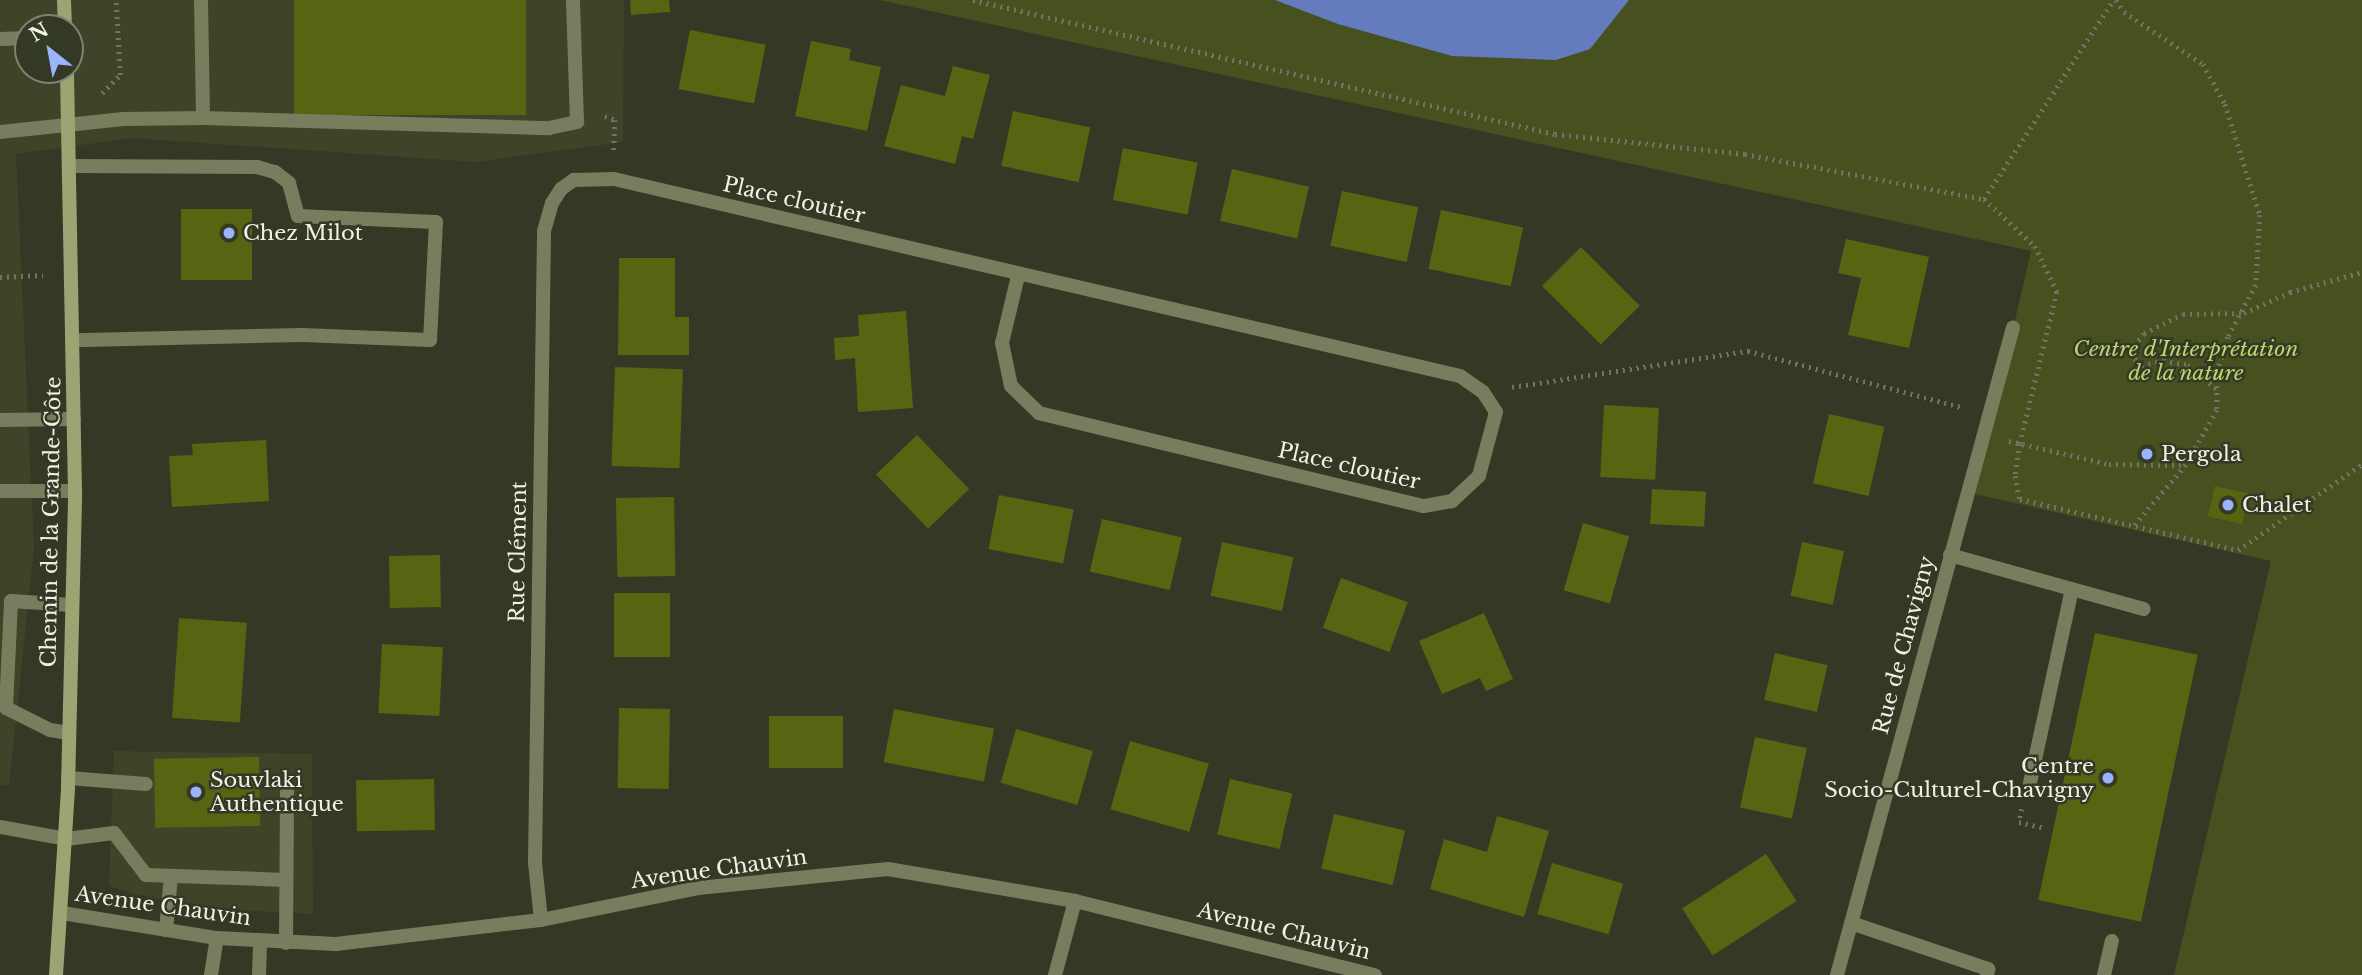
<!DOCTYPE html>
<html>
<head>
<meta charset="utf-8">
<style>
	body { margin:0 }
	#map { position:relative; width:2362px; height:975px; overflow:hidden; background:#343925; font-family:"Libre Baskerville",serif }
	div>[style] { position:absolute }
	[style*='--x'] { left:calc(var(--x)*1px); top:calc(var(--y)*1px); width:calc(var(--w)*1px); rotate:calc(var(--a)*1deg) }
	.built>* { inset:0; background:#3d4428 }
	.green>* { inset:0; background:#475120 }
	.water>* { inset:0; background:#647cbd }
	.building>* { inset:0; background:#576512; transform-origin:0 0 }
	.round { border-radius:50% }
	.path>* { height:4.5px; margin-top:-2.25px; transform-origin:0; background:repeating-linear-gradient(90deg,#707563 0 2px,transparent 0 7px) }
	.service>* { height:14px; margin:-7px; padding:0 7px; transform-origin:7px; border-radius:7px; background:#767e5e }
	.minor>* { height:14px; margin:-7px; padding:0 7px; transform-origin:7px; border-radius:7px; background:#767e5e }
	.secondary>* { height:14px; margin:-7px; padding:0 7px; transform-origin:7px; border-radius:7px; background:#9aa573 }
	.dots>* { width:19px; height:19px; translate:-50% -50%; box-sizing:border-box; border:4px solid #343925; border-radius:50% }
	span { translate:-50% -50%; white-space:nowrap; text-align:center; line-height:1.15; -webkit-text-stroke:5px #343925; paint-order:stroke }
	.street-label { font-size:21px; color:#eef2e5 }
	.poi-label { font-size:21px; color:#eef2e5 }
	.left { translate:0 -50%; text-align:left }
	.right { translate:-100% -50%; text-align:right }
	.park-label { font-size:21px; color:#bfd46b; font-style:italic }
	.north { position:absolute; left:14px; top:14px; width:70px; height:70px; box-sizing:border-box; background:#343925; border:2px solid #7e8372; border-radius:50%; rotate:329deg; font-size:19px; font-weight:700; line-height:28px; text-align:center; color:#eef2e5 }
	.north::after { content:''; display:block; margin:auto; width:24px; height:32px; background:#9ab5fd; clip-path:polygon(50% 0,100% 100%,50% 72%,0 100%) }
</style>
</head>
<body>
<div id="map">
	<div class="built">
		<i style="clip-path:polygon(evenodd,0 0,624px 0,623px 142px,475px 162px,132px 138px,16px 154px,34px 548px,9px 786px,0 784px,0 0,28px 28px,70px 28px,70px 70px,28px 70px,28px 28px)"></i>
		<i style="clip-path:polygon(114px 751px,312px 754px,313px 914px,232px 910px,137px 895px,109px 886px)"></i>
	</div>
	<div class="green">
		<i style="clip-path:polygon(880px 0,2362px 0,2362px 975px,2174px 975px,2271px 561px,1975px 494px,2031px 251px)"></i>
	</div>
	<div class="water">
		<i style="clip-path:polygon(1275px 0,1629px 0,1590px 49px,1556px 60px,1452px 56px,1338px 24px)"></i>
	</div>
	<div class="building">
		<i style="left:294px;top:0;width:232px;height:115px"></i>
		<i style="clip-path:polygon(630px 0,669px 0,670px 12px,631px 15px)"></i>
		<i style="left:690px;top:30px;width:77px;height:60px;rotate:11deg"></i>
		<i style="clip-path:polygon(811px 41px,851px 49px,849px 60px,881px 67px,867px 131px,795px 116px)"></i>
		<i style="clip-path:polygon(953px 66px,990px 75px,973px 139px,962px 136px,955px 164px,884px 146px,901px 85px,945px 96px)"></i>
		<i style="left:1013px;top:111px;width:79px;height:56px;rotate:12deg"></i>
		<i style="left:1123px;top:148px;width:76px;height:53px;rotate:11deg"></i>
		<i style="left:1232px;top:169px;width:79px;height:53px;rotate:13deg"></i>
		<i style="left:1342px;top:191px;width:78px;height:56px;rotate:12deg"></i>
		<i style="left:181px;top:209px;width:71px;height:71px"></i>
		<i style="left:1441px;top:210px;width:84px;height:60px;rotate:12deg"></i>
		<i style="clip-path:polygon(1846px 239px,1929px 257px,1909px 348px,1848px 335px,1861px 278px,1838px 273px)"></i>
		<i style="left:1581px;top:247px;width:83px;height:55px;rotate:45deg"></i>
		<i style="clip-path:polygon(619px 258px,675px 258px,675px 317px,689px 317px,689px 355px,618px 355px)"></i>
		<i style="clip-path:polygon(906px 311px,913px 408px,858px 412px,855px 358px,835px 360px,834px 338px,859px 336px,858px 315px)"></i>
		<i style="left:615px;top:367px;width:68px;height:99px;rotate:2deg"></i>
		<i style="left:1604px;top:405px;width:55px;height:72px;rotate:3deg"></i>
		<i style="left:1829px;top:414px;width:57px;height:71px;rotate:13deg"></i>
		<i style="left:917px;top:435px;width:75px;height:57px;rotate:46deg"></i>
		<i style="clip-path:polygon(266px 440px,269px 501px,172px 507px,169px 456px,193px 455px,192px 444px)"></i>
		<i class="round" style="left:2142.5px;top:450.5px;width:9px;height:9px"></i>
		<i style="left:2215px;top:486px;width:35px;height:31px;rotate:13deg"></i>
		<i style="left:1652px;top:489px;width:54px;height:35px;rotate:3deg"></i>
		<i style="left:999px;top:495px;width:76px;height:55px;rotate:11deg"></i>
		<i style="left:674px;top:497px;width:79px;height:58px;rotate:89deg"></i>
		<i style="left:1102px;top:519px;width:82px;height:54px;rotate:13deg"></i>
		<i style="left:1583px;top:523px;width:48px;height:70px;rotate:16deg"></i>
		<i style="left:1222px;top:542px;width:73px;height:55px;rotate:12deg"></i>
		<i style="left:1802px;top:542px;width:43px;height:55px;rotate:12deg"></i>
		<i style="left:440px;top:555px;width:52px;height:51px;rotate:89deg"></i>
		<i style="left:1341px;top:578px;width:71px;height:53px;rotate:20deg"></i>
		<i style="left:614px;top:593px;width:56px;height:64px"></i>
		<i style="clip-path:polygon(1484px 613px,1513px 679px,1486px 691px,1480px 678px,1442px 694px,1419px 641px)"></i>
		<i style="left:179px;top:618px;width:68px;height:100px;rotate:4deg"></i>
		<i style="left:2095px;top:633px;width:105px;height:273px;rotate:12deg"></i>
		<i style="left:382px;top:644px;width:61px;height:69px;rotate:3deg"></i>
		<i style="left:1775px;top:653px;width:54px;height:48px;rotate:13deg"></i>
		<i style="left:619px;top:708px;width:51px;height:80px;rotate:1deg"></i>
		<i style="left:894px;top:709px;width:102px;height:54px;rotate:11deg"></i>
		<i style="left:769px;top:716px;width:74px;height:52px"></i>
		<i style="left:1016px;top:729px;width:80px;height:56px;rotate:16deg"></i>
		<i style="left:1755px;top:737px;width:53px;height:72px;rotate:12deg"></i>
		<i style="left:1130px;top:741px;width:82px;height:71px;rotate:16deg"></i>
		<i style="left:259px;top:757px;width:69px;height:105px;rotate:89deg"></i>
		<i style="left:434px;top:779px;width:51px;height:78px;rotate:89deg"></i>
		<i style="left:1230px;top:779px;width:64px;height:57px;rotate:13deg"></i>
		<i style="left:1334px;top:814px;width:73px;height:56px;rotate:13deg"></i>
		<i style="clip-path:polygon(1497px 816px,1549px 831px,1524px 917px,1430px 889px,1444px 839px,1487px 852px)"></i>
		<i style="left:1766px;top:854px;width:56px;height:100px;rotate:57deg"></i>
		<i style="left:1552px;top:863px;width:74px;height:53px;rotate:16deg"></i>
	</div>
	<div class="path">
		<i style="--x:973;--y:0;--w:597;--a:12.97"></i>
		<i style="--x:1555;--y:134;--w:191;--a:6"></i>
		<i style="--x:1745;--y:154;--w:243;--a:10.7"></i>
		<i style="--x:1984;--y:199;--w:69;--a:42.7"></i>
		<i style="--x:2035;--y:246;--w:51;--a:64.4"></i>
		<i style="--x:2057;--y:292;--w:156;--a:103.7"></i>
		<i style="--x:2020;--y:444;--w:32;--a:99"></i>
		<i style="--x:2015;--y:476;--w:24;--a:78"></i>
		<i style="--x:2020;--y:499;--w:224;--a:13.2"></i>
		<i style="--x:2238;--y:550;--w:151;--a:-34.7"></i>
		<i style="--x:2116;--y:0;--w:14;--a:56"></i>
		<i style="--x:2124;--y:12;--w:95;--a:33.4"></i>
		<i style="--x:2203;--y:64;--w:46;--a:61.2"></i>
		<i style="--x:2225;--y:104;--w:116;--a:72.5"></i>
		<i style="--x:2260;--y:215;--w:70;--a:93.3"></i>
		<i style="--x:2256;--y:285;--w:59;--a:118.3"></i>
		<i style="--x:2228;--y:337;--w:37;--a:107"></i>
		<i style="--x:2217;--y:372;--w:38;--a:90"></i>
		<i style="--x:2217;--y:410;--w:63;--a:119.4"></i>
		<i style="--x:2186;--y:465;--w:79;--a:130.4"></i>
		<i style="--x:102;--y:93;--w:25;--a:-45"></i>
		<i style="--x:120;--y:75;--w:75;--a:-93.1"></i>
		<i style="--x:605;--y:116;--w:11;--a:22"></i>
		<i style="--x:615;--y:120;--w:33;--a:92"></i>
		<i style="--x:1984;--y:199;--w:237;--a:-57"></i>
		<i style="--x:0;--y:277;--w:43;--a:-2.7"></i>
		<i style="--x:1512;--y:387;--w:239;--a:-8.7"></i>
		<i style="--x:1748;--y:351;--w:221;--a:14.7"></i>
		<i style="--x:2216;--y:389;--w:38;--a:-141"></i>
		<i style="--x:2186;--y:365;--w:22;--a:-170"></i>
		<i style="--x:2164;--y:361;--w:25;--a:168"></i>
		<i style="--x:2140;--y:366;--w:10;--a:-127"></i>
		<i style="--x:2134;--y:358;--w:12;--a:-90"></i>
		<i style="--x:2134;--y:346;--w:16;--a:-52"></i>
		<i style="--x:2144;--y:333;--w:43;--a:-26"></i>
		<i style="--x:2183;--y:314;--w:61;--a:-0.9"></i>
		<i style="--x:2244;--y:313;--w:51;--a:-24.5"></i>
		<i style="--x:2290;--y:292;--w:75;--a:-15.5"></i>
		<i style="--x:2009;--y:441;--w:103;--a:13"></i>
		<i style="--x:2109;--y:464;--w:77;--a:0.7"></i>
		<i style="--x:2022;--y:809;--w:13;--a:103"></i>
		<i style="--x:2019;--y:822;--w:27;--a:13"></i>
	</div>
	<div class="service">
		<i style="--x:201;--y:0;--w:118;--a:89"></i>
		<i style="--x:0;--y:39;--w:28;--a:-2"></i>
		<i style="--x:0;--y:132;--w:124;--a:-6"></i>
		<i style="--x:123;--y:119;--w:80;--a:-0.7"></i>
		<i style="--x:203;--y:118;--w:346;--a:1.7"></i>
		<i style="--x:549;--y:128;--w:29;--a:-12"></i>
		<i style="--x:577;--y:122;--w:122;--a:-91.9"></i>
		<i style="--x:71;--y:166;--w:186;--a:0.3"></i>
		<i style="--x:257;--y:167;--w:19;--a:16"></i>
		<i style="--x:275;--y:172;--w:18;--a:38"></i>
		<i style="--x:289;--y:183;--w:34;--a:75"></i>
		<i style="--x:298;--y:216;--w:138;--a:2.5"></i>
		<i style="--x:436;--y:222;--w:118;--a:92.9"></i>
		<i style="--x:430;--y:340;--w:128;--a:-177.8"></i>
		<i style="--x:302;--y:335;--w:228;--a:178.7"></i>
		<i style="--x:0;--y:420;--w:74;--a:-0.8"></i>
		<i style="--x:0;--y:491;--w:75;--a:0"></i>
		<i style="--x:1950;--y:555;--w:201;--a:15.6"></i>
		<i style="--x:69;--y:733;--w:19;--a:-171"></i>
		<i style="--x:50;--y:730;--w:49;--a:-153.4"></i>
		<i style="--x:6;--y:708;--w:107;--a:-87.3"></i>
		<i style="--x:11;--y:601;--w:61;--a:3.8"></i>
		<i style="--x:68;--y:778;--w:78;--a:4.4"></i>
		<i style="--x:2030;--y:783;--w:198;--a:-77.8"></i>
		<i style="--x:66;--y:839;--w:48;--a:-7.1"></i>
		<i style="--x:114;--y:833;--w:53;--a:52.7"></i>
		<i style="--x:146;--y:875;--w:140;--a:2"></i>
		<i style="--x:1851;--y:923;--w:145;--a:18.6"></i>
		<i style="--x:1988;--y:969;--w:6;--a:99"></i>
		<i style="--x:166;--y:930;--w:54;--a:-84.7"></i>
		<i style="--x:286;--y:943;--w:156;--a:-89.6"></i>
		<i style="--x:211;--y:975;--w:37;--a:-81"></i>
		<i style="--x:259;--y:975;--w:34;--a:-88"></i>
		<i style="--x:2104;--y:975;--w:35;--a:-77"></i>
	</div>
	<div class="minor">
		<i style="--x:0;--y:827;--w:67;--a:10.3"></i>
		<i style="--x:62;--y:913;--w:157;--a:9.2"></i>
		<i style="--x:217;--y:938;--w:119;--a:2.9"></i>
		<i style="--x:336;--y:944;--w:206;--a:-6.7"></i>
		<i style="--x:541;--y:920;--w:160;--a:-11.5"></i>
		<i style="--x:698;--y:888;--w:191;--a:-5.7"></i>
		<i style="--x:888;--y:869;--w:190;--a:9.7"></i>
		<i style="--x:1075;--y:901;--w:309;--a:13.9"></i>
		<i style="--x:541;--y:920;--w:57;--a:-96"></i>
		<i style="--x:535;--y:863;--w:632;--a:-89.18"></i>
		<i style="--x:544;--y:231;--w:29;--a:-74"></i>
		<i style="--x:552;--y:203;--w:17;--a:-57"></i>
		<i style="--x:561;--y:189;--w:16;--a:-35"></i>
		<i style="--x:574;--y:180;--w:40;--a:-1.4"></i>
		<i style="--x:614;--y:179;--w:869;--a:13.11"></i>
		<i style="--x:1460;--y:376;--w:28;--a:35"></i>
		<i style="--x:1483;--y:392;--w:24;--a:57"></i>
		<i style="--x:1496;--y:412;--w:66;--a:104.9"></i>
		<i style="--x:1479;--y:476;--w:37;--a:137"></i>
		<i style="--x:1452;--y:501;--w:29;--a:170"></i>
		<i style="--x:1423;--y:506;--w:395;--a:-166.4"></i>
		<i style="--x:1039;--y:413;--w:39;--a:-136"></i>
		<i style="--x:1011;--y:386;--w:44;--a:-101.8"></i>
		<i style="--x:1002;--y:343;--w:69;--a:-76.6"></i>
		<i style="--x:1055;--y:975;--w:77;--a:-74.9"></i>
		<i style="--x:1837;--y:975;--w:671;--a:-74.8"></i>
	</div>
	<div class="secondary">
		<i style="--x:64;--y:0;--w:28;--a:88"></i>
		<i style="--x:56;--y:975;--w:188;--a:-86.3"></i>
		<i style="--x:68;--y:787;--w:296;--a:-88.6"></i>
		<i style="--x:75;--y:491;--w:421;--a:-91.1"></i>
	</div>
	<div class="dots">
		<i style="left:229px;top:233px;background:#9ab5fd"></i>
		<i style="left:2147px;top:454px;background:#9ab5fd"></i>
		<i style="left:2228px;top:505px;background:#9ab5fd"></i>
		<i style="left:2108px;top:778px;background:#9ab5fd"></i>
		<i style="left:196px;top:792px;background:#9ab5fd"></i>
	</div>
	<div class="street-label">
		<span style="left:794px;top:200px;rotate:13deg">Place cloutier</span>
		<span style="left:1349px;top:466px;rotate:13deg">Place cloutier</span>
		<span style="left:51px;top:522px;rotate:-89deg">Chemin de la Grande-Côte</span>
		<span style="left:518px;top:552px;rotate:-89deg">Rue Clément</span>
		<span style="left:1904px;top:645px;rotate:-75deg">Rue de Chavigny</span>
		<span style="left:719px;top:869px;rotate:-8deg">Avenue Chauvin</span>
		<span style="left:163px;top:906px;rotate:8deg">Avenue Chauvin</span>
		<span style="left:1284px;top:931px;rotate:14deg">Avenue Chauvin</span>
	</div>
	<div class="poi-label">
		<span class="left" style="left:243px;top:233px">Chez Milot</span>
		<span class="left" style="left:2161px;top:454px">Pergola</span>
		<span class="left" style="left:2242px;top:505px">Chalet</span>
		<span class="right" style="left:2094px;top:778px">Centre<br>Socio-Culturel-Chavigny</span>
		<span class="left" style="left:210px;top:792px">Souvlaki<br>Authentique</span>
	</div>
	<div class="park-label">
		<span style="left:2186px;top:361px">Centre d'Interprétation<br>de la nature</span>
	</div>
	<div class="north">N</div>
</div>
</body>
</html>
